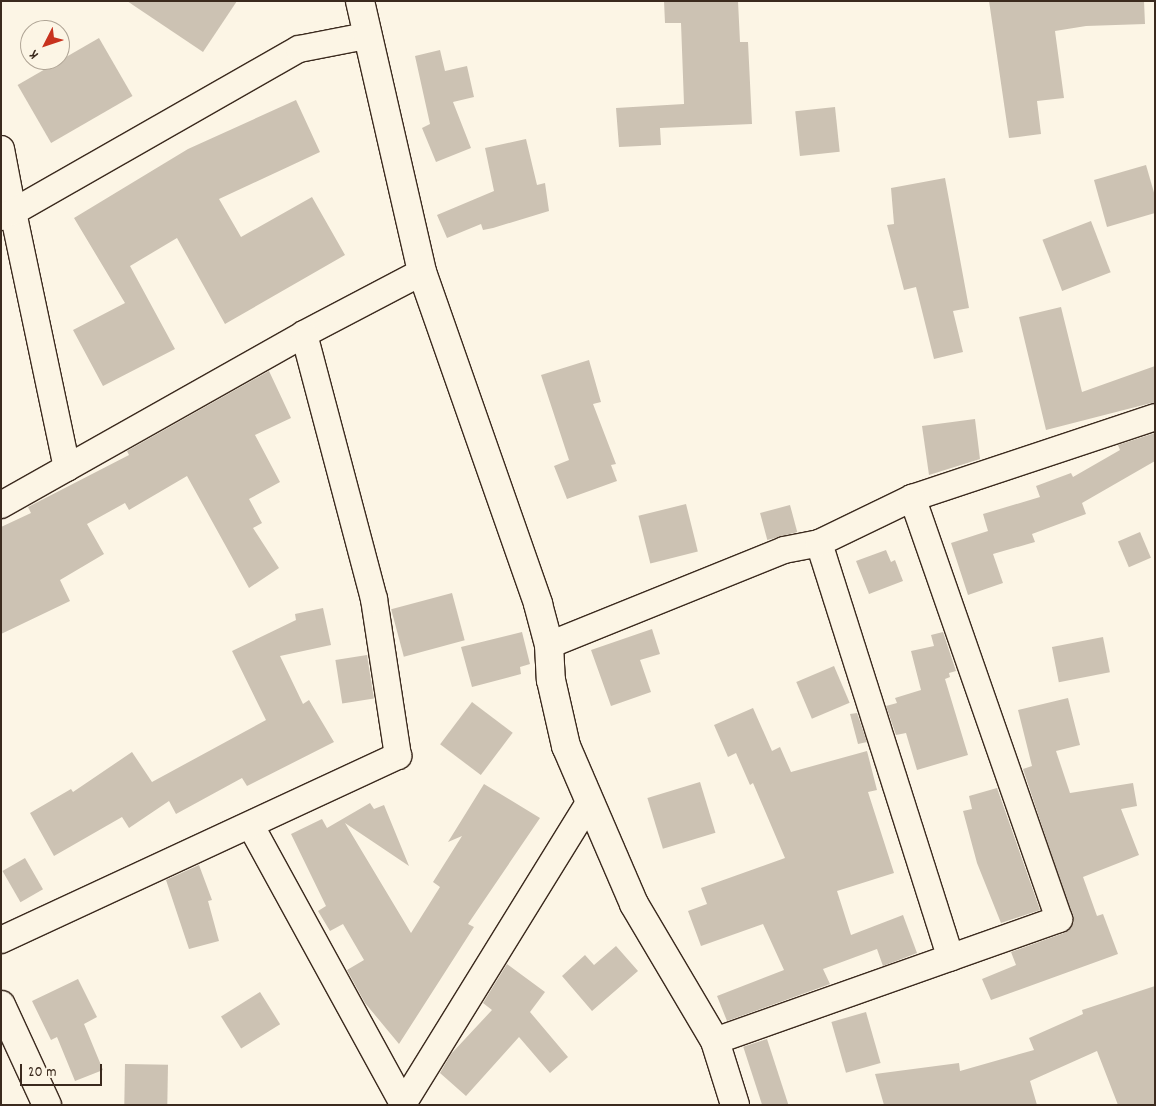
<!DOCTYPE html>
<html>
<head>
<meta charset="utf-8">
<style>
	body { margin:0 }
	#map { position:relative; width:1156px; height:1106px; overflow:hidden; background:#fcf5e5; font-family:Dekko,sans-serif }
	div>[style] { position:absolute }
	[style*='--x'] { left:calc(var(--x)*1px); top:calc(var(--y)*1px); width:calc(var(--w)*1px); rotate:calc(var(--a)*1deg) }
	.building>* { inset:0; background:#ccc2b3; transform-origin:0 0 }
	.roads { filter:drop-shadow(1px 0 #3b2a1e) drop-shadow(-1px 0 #3b2a1e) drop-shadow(0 1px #3b2a1e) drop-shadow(0 -1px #3b2a1e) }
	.street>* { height:26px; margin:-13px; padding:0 13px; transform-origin:13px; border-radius:13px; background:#fcf5e5 }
	.secondary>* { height:28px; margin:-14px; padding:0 14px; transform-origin:14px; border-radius:14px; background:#fcf5e5 }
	span { translate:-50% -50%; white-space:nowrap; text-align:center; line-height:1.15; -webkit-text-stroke:4px #fcf5e5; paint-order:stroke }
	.frame { position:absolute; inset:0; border:2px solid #3b2a1e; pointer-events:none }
	.north { position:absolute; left:20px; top:20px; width:50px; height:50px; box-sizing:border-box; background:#fcf5e5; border:1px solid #afa495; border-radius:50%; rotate:229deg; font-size:14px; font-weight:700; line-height:20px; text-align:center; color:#3b2a1e }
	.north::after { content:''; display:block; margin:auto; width:18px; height:22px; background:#c8321e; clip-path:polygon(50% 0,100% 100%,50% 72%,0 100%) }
	.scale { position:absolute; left:20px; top:1064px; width:82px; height:22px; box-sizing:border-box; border:2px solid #3b2a1e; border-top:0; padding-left:6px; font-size:15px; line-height:18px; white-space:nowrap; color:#3b2a1e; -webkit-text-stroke:4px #fcf5e5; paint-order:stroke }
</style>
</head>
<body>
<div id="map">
	<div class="building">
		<i style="clip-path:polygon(127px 1px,237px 1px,203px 52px)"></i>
		<i style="clip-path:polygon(664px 1px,738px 1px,740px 42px,748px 42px,752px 124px,660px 128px,661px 145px,619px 147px,616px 108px,684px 104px,681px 23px,665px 23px)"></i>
		<i style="clip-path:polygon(989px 1px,1144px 1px,1145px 24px,1086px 26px,1055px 31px,1064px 98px,1037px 101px,1041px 134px,1009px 138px)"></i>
		<i style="left:99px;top:38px;width:67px;height:94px;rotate:60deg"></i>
		<i style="clip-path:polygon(440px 50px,445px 71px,467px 66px,474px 97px,453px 102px,471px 148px,436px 162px,422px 128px,430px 124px,415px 56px)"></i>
		<i style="clip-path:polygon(296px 100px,320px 152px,219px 199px,241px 237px,312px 197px,345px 255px,225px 324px,177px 238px,130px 266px,175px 349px,103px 386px,73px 330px,125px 303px,74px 218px,188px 149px)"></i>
		<i style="left:835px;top:107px;width:45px;height:40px;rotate:84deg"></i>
		<i style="clip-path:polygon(526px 139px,537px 185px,545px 183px,549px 211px,493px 228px,483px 230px,481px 224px,447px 238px,437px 215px,494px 191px,485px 148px)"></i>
		<i style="clip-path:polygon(1146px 165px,1155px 196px,1155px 213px,1107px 227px,1094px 180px)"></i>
		<i style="clip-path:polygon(945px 178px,969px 308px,953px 311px,963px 352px,934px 359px,916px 287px,904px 290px,887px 225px,894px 224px,891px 188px)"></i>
		<i style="left:1091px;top:221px;width:55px;height:52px;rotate:69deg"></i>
		<i style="clip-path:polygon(1061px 307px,1082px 392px,1155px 366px,1155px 402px,1046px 430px,1019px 317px)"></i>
		<i style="clip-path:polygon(589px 360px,601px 402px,593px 404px,616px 464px,611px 465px,617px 481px,567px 499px,554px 466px,569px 460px,541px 375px)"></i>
		<i style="clip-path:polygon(269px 371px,291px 418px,255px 435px,280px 482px,249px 499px,262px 523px,253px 528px,279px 568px,249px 588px,187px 476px,129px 510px,125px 503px,87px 524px,104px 554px,60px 580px,70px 601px,1px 634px,1px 527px,31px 513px,28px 507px,129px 455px,127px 451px)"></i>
		<i style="clip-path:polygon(975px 419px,980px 459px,929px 475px,922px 426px)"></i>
		<i style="clip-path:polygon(1155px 433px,1155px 461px,1082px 503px,1086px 514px,1032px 534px,1035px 542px,993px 554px,1003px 583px,968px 595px,951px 543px,988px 531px,983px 514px,1040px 497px,1036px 486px,1071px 473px,1073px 477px,1120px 450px,1118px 445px)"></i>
		<i style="left:686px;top:504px;width:49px;height:49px;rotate:76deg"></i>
		<i style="left:790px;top:505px;width:28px;height:31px;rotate:75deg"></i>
		<i style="left:1140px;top:532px;width:28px;height:24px;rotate:67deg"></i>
		<i style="clip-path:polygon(886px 550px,891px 562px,895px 560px,903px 581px,869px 594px,856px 561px)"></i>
		<i style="left:452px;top:593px;width:49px;height:63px;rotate:75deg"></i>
		<i style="clip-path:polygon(323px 608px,331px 645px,280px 656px,303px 704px,309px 700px,334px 742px,247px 786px,242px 778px,176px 814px,169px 801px,129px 828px,122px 817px,54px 856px,30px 813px,71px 789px,73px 792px,132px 752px,152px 782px,266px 720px,232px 651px,296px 620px,295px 614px)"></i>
		<i style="clip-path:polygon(652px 629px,660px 654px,640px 660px,651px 692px,611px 706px,591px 650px)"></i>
		<i style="clip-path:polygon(522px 632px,530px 664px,520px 667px,521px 674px,472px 687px,461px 647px)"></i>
		<i style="clip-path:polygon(943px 632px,956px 671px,949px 673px,950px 677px,945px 679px,968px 755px,917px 770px,906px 733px,896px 735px,886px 706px,897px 703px,895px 698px,921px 690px,911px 651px,934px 646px,931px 635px)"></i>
		<i style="left:1103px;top:637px;width:36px;height:52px;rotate:79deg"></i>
		<i style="left:367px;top:655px;width:44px;height:32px;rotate:81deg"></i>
		<i style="left:834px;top:666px;width:40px;height:41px;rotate:67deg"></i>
		<i style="clip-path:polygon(1068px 698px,1080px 745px,1056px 751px,1070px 793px,1133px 783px,1137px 806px,1121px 809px,1139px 855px,1083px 877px,1097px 916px,1103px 914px,1118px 954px,991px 1000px,982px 979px,1016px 965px,1011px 952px,1064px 933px,1074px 922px,1023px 769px,1032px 766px,1018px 710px)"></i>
		<i style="left:472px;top:702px;width:51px;height:53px;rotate:37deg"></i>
		<i style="clip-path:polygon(753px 708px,772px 751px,780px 747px,791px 772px,867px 751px,877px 790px,868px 792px,894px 873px,837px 891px,851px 935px,903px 915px,917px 953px,883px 966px,877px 949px,823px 969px,830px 984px,727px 1021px,717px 996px,784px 970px,763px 924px,701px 946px,688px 911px,707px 904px,701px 888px,785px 858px,753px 783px,750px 785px,736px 753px,728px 757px,714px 725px)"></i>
		<i style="clip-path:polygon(857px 713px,867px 742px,858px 744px,850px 714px)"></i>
		<i style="left:700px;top:782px;width:53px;height:55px;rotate:73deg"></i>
		<i style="clip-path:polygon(484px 784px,540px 818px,468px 924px,474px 927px,399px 1044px,365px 1003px,347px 970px,364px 960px,343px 924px,330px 931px,318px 911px,326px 906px,291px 834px,322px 819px,327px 828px,370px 803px,374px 809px,384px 805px,409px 866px,345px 823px,411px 933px,440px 887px,433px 882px,462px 836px,448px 842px)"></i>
		<i style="clip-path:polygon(997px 788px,1040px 910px,1001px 923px,977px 863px,963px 811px,972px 809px,969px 796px)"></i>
		<i style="left:25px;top:858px;width:36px;height:26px;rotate:60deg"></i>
		<i style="clip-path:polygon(199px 865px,212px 900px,208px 901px,219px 941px,189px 949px,166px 880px)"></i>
		<i style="clip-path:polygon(616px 946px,638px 971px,592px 1011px,562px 976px,585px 955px,594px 965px)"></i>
		<i style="clip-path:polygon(507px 964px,545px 992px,530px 1012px,568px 1057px,550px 1073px,519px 1037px,466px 1096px,440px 1073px,451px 1054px,492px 1010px,483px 1003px)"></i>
		<i style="clip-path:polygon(78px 979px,97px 1017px,84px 1024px,103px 1070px,75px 1081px,57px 1037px,51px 1040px,32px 1001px)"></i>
		<i style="clip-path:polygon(1155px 986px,1155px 1105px,1118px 1105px,1097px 1051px,1030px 1081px,1037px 1105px,884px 1105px,875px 1074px,959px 1063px,960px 1071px,1034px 1050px,1029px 1038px,1083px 1014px,1082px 1010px)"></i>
		<i style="left:260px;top:992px;width:38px;height:46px;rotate:58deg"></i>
		<i style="left:866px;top:1012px;width:53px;height:36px;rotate:74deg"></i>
		<i style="left:767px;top:1039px;width:69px;height:25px;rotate:72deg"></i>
		<i style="left:125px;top:1064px;width:43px;height:41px;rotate:1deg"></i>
	</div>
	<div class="roads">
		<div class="street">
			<i style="--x:1;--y:149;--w:64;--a:79.2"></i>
			<i style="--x:13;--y:212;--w:13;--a:157"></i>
			<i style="--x:67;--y:468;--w:262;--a:-101.9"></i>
			<i style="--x:13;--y:212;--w:329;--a:-29.7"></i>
			<i style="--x:299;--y:49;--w:68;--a:-11"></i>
			<i style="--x:1;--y:505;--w:348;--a:-29.4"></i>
			<i style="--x:304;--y:334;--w:133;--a:-27.7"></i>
			<i style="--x:819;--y:543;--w:435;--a:72.4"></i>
			<i style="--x:549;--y:645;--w:253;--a:-22"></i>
			<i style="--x:784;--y:550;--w:36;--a:-11"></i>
			<i style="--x:819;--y:543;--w:103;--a:-25.8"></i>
			<i style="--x:912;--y:498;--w:256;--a:-18.4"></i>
			<i style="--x:251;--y:826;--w:317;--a:61.3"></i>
			<i style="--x:403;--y:1104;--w:352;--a:-58.3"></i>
			<i style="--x:1;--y:940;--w:438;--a:-24.9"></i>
			<i style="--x:398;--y:756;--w:159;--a:-98.7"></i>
			<i style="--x:374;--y:599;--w:274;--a:-104.8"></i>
			<i style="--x:715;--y:1041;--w:365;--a:-19.5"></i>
			<i style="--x:1059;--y:919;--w:446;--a:-109.2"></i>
		</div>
		<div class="secondary">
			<i style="--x:360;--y:1;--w:278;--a:77.1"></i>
			<i style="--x:422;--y:272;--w:352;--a:70.7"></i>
			<i style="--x:538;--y:604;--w:42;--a:75"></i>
			<i style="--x:549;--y:645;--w:35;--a:87"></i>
			<i style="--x:551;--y:680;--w:68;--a:77.2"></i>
			<i style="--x:566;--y:746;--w:172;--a:66.7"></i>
			<i style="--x:634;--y:904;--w:159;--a:59.4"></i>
			<i style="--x:715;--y:1041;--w:67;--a:72.6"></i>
			<i style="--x:1;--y:1005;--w:110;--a:65.3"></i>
		</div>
	</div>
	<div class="frame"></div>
	<div class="north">K</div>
	<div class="scale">20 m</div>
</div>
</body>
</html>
